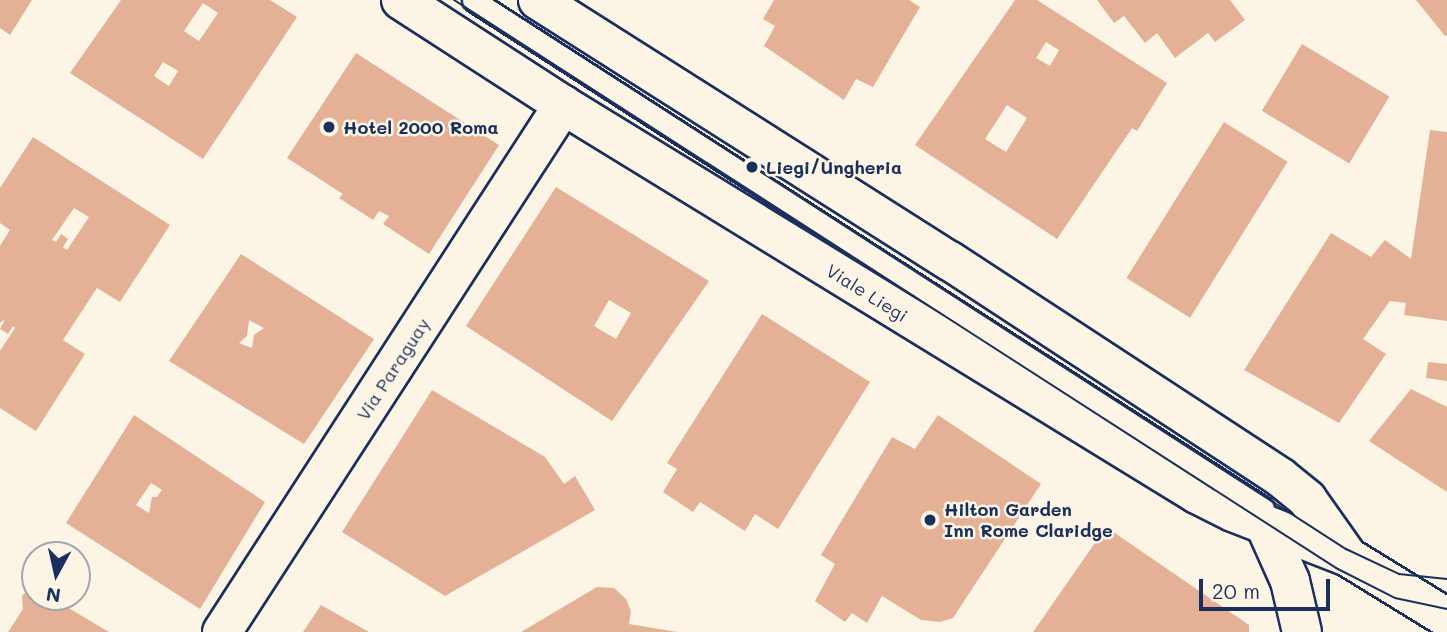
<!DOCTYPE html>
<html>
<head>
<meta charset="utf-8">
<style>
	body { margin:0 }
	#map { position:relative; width:1447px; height:632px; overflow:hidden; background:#fcf5e5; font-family:Mali,sans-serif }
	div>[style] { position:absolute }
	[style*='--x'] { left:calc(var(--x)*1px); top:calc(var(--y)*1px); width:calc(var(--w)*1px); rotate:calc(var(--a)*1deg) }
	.building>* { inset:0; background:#e4b197; transform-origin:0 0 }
	.roads { filter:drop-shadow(2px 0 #1b2f5e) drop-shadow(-2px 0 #1b2f5e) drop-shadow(0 2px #1b2f5e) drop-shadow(0 -2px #1b2f5e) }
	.service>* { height:21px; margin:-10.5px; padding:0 10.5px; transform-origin:10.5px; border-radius:10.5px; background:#fcf5e5 }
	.minor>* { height:38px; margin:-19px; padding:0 19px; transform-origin:19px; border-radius:19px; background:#fcf5e5 }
	.tertiary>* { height:38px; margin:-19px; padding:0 19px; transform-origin:19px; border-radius:19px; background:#fcf5e5 }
	.secondary>* { height:38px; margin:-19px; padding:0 19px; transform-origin:19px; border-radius:19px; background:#fcf5e5 }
	.tram>* { height:2px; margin:-1px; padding:0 1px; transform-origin:1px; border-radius:1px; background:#1b2f5e }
	.dots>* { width:19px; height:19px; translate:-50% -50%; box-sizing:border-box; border:4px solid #fcf5e5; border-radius:50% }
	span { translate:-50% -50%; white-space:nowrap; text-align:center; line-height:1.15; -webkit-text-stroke:5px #fcf5e5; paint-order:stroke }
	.poi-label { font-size:18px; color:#1b2f5e; font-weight:700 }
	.left { translate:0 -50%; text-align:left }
	.street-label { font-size:18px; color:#1b2f5e }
	.north { position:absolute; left:21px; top:541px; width:70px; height:70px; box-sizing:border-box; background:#fcf5e5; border:2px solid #a2a6af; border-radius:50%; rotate:188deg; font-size:19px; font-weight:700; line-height:28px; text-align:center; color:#1b2f5e }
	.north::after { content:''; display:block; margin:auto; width:24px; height:32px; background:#1b2f5e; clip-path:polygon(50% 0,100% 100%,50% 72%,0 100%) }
	.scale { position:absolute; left:1199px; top:579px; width:131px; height:32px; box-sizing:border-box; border:4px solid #1b2f5e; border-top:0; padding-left:9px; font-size:21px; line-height:24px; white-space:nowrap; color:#1b2f5e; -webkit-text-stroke:5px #fcf5e5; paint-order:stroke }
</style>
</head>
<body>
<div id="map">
	<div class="building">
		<i style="clip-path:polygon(0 0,32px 0,10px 35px,0 28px)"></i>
		<i style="clip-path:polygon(evenodd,121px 0,270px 0,297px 17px,203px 159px,70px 73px,121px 0,203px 3px,218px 13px,199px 41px,184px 31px,203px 3px,121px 0,163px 62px,178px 71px,169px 86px,154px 76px,163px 62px)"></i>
		<i style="clip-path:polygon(774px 0,909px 0,920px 7px,873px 87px,856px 79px,844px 100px,764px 46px,775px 26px,763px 19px)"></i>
		<i style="clip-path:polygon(evenodd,1015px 0,1037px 0,1167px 83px,1137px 131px,1132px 128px,1057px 239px,915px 145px,1015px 0,1046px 42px,1059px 50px,1050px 66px,1036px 58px,1046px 42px,1015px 0,1007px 105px,1027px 118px,1006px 152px,985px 139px,1007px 105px)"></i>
		<i style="clip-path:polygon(1097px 0,1230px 0,1245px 20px,1215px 42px,1208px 33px,1175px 58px,1157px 33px,1145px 43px,1124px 16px,1114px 23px)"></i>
		<i style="clip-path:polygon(1416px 0,1447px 0,1447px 35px,1445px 36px)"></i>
		<i style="left:1302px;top:44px;width:102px;height:78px;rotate:31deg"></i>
		<i style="clip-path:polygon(356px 53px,499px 145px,429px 254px,383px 224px,389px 216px,379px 211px,373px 220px,339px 198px,343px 194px,287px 158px)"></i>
		<i style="left:1224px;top:122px;width:75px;height:184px;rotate:32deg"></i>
		<i style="clip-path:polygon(1430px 130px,1447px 132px,1447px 321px,1404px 315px,1406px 303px,1390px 301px,1363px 339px,1386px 354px,1339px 423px,1244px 370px,1331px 233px,1371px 257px,1385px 240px,1411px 259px)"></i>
		<i style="clip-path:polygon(evenodd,33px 137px,170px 225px,120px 302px,97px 288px,63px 340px,85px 354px,36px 431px,0 408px,0 351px,15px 328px,13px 326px,8px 334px,0 329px,5px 319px,0 323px,0 246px,10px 230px,0 223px,0 188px,33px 137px,74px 208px,89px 217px,67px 250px,63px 247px,68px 239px,61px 234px,56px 242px,52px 240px,74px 208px)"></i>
		<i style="clip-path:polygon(evenodd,556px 187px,709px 281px,612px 421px,466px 326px,556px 187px,609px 300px,631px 313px,616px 339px,594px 326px,609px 300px)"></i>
		<i style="clip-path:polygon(evenodd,241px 254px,374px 339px,304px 444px,169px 361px,241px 254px,249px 320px,264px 328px,254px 335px,252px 348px,239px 343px,247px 336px,249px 320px)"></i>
		<i style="clip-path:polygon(762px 314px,870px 382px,778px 529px,755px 514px,745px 531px,700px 502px,693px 512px,663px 492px,677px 469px,667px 463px)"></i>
		<i style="clip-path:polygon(1428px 362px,1447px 364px,1447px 381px,1426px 378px)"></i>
		<i style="clip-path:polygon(1411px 389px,1447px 407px,1447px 492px,1369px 441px)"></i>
		<i style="clip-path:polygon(432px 390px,545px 457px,564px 484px,575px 476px,595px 510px,445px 596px,342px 532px)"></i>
		<i style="clip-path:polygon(evenodd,134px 415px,265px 502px,200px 609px,66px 523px,134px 415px,151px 483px,162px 490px,157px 497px,152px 497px,149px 513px,136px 505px,151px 483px)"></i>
		<i style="clip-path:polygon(938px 415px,1041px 484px,953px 618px,940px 622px,921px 620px,882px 596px,867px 623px,852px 613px,845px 622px,815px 601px,835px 564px,821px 555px,892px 437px,915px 449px)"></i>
		<i style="clip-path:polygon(1106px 527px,1249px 625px,1249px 632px,1033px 632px)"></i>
		<i style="clip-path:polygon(31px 586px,35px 588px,35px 597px,50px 597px,109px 632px,8px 632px,23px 609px,22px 596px)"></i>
		<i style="clip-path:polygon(597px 587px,614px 588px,626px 599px,631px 612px,629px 624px,677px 632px,521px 632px)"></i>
		<i style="clip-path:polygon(321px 605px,369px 632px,303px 632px)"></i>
	</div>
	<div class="roads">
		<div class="service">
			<i style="--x:473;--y:0;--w:939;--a:32.74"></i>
		</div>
		<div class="minor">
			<i style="--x:222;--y:632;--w:628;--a:-57.09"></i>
		</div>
		<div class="tertiary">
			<i style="--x:1265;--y:525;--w:61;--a:65.9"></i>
			<i style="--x:1290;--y:581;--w:52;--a:76.8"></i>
		</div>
		<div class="secondary">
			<i style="--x:401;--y:0;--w:193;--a:32.9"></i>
			<i style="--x:563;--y:105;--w:744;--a:31.53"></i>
			<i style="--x:1197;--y:494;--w:40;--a:26.6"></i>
			<i style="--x:1233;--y:512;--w:123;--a:21.4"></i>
			<i style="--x:1348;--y:557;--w:116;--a:31.6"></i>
			<i style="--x:538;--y:0;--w:488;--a:32.4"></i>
			<i style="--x:950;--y:261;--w:394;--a:33.2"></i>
			<i style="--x:1280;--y:477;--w:35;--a:39"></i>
			<i style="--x:1307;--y:499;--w:71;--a:54.7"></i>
		</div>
	</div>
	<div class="tram">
		<i style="--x:454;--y:0;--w:1049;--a:32.78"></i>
		<i style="--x:1336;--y:568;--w:66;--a:27"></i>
		<i style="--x:1395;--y:598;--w:53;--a:11.9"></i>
		<i style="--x:494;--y:0;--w:1014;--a:32.8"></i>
		<i style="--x:1346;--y:549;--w:59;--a:25.3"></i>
		<i style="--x:1399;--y:574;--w:48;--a:5.9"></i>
	</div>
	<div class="dots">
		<i style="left:329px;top:127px;background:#1b2f5e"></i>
		<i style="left:752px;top:167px;background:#1b2f5e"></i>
		<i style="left:930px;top:520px;background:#1b2f5e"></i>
	</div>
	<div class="poi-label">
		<span class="left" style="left:343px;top:127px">Hotel 2000 Roma</span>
		<span class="left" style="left:766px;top:167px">Liegi/Ungheria</span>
		<span class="left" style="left:944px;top:520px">Hilton Garden<br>Inn Rome Claridge</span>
	</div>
	<div class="street-label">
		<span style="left:867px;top:293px;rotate:32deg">Viale Liegi</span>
		<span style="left:393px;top:369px;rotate:-57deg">Via Paraguay</span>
	</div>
	<div class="north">N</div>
	<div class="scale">20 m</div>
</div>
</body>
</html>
